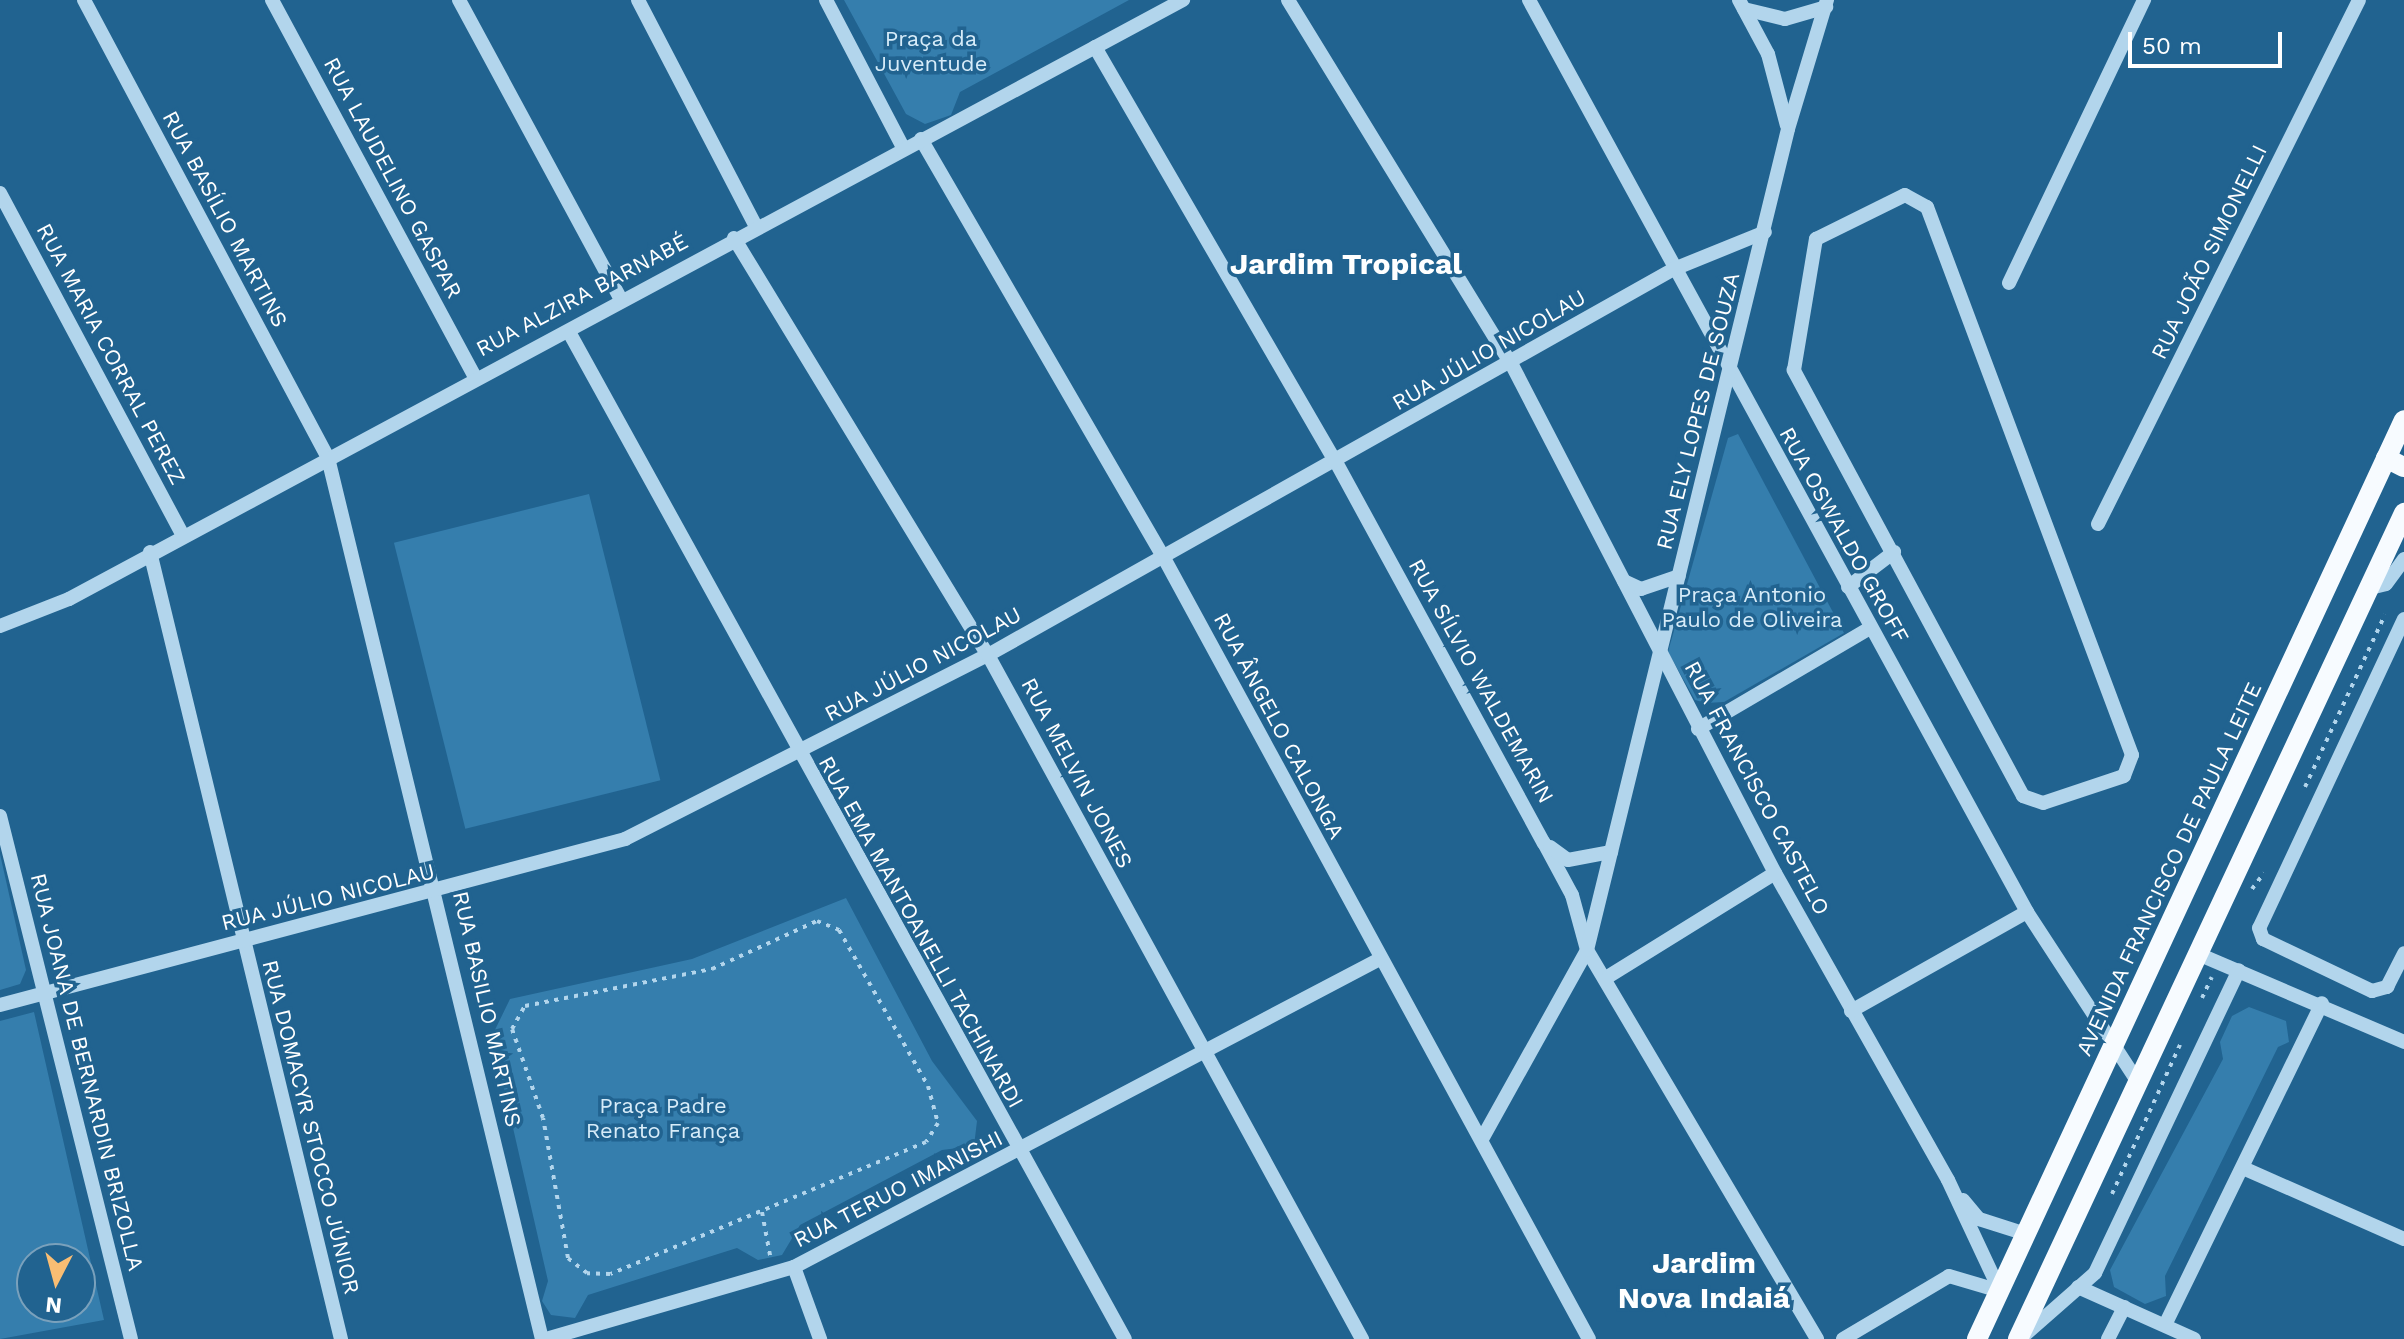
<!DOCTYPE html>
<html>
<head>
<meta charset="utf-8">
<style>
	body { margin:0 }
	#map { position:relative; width:2404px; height:1339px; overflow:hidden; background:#216390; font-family:"Work Sans",sans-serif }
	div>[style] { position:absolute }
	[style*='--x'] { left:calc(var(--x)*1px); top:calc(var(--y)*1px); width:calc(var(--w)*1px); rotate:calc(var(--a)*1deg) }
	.green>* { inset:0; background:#357ead; transform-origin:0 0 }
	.path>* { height:4px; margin-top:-2px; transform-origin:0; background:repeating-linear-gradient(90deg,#b2d5ec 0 4px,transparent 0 10px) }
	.minor>* { height:14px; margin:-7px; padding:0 7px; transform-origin:7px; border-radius:7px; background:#b2d5ec }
	.major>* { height:20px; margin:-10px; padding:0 10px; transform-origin:10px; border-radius:10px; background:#f7fbff }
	span { translate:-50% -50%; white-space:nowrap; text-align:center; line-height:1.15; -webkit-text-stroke:7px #216390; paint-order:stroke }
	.park-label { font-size:22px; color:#d7ecf9 }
	.street-label { font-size:22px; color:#fff }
	.district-label { font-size:30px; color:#fff; font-weight:700 }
	.north { position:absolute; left:16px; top:1243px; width:80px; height:80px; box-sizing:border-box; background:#216390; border:2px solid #7aa1bc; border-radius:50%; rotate:186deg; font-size:22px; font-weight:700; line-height:32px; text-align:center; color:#fff }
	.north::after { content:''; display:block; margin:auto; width:28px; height:36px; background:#f9bd73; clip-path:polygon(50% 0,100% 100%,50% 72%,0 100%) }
	.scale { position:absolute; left:2128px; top:32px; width:154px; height:36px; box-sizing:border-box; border:4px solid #fff; border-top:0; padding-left:10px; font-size:24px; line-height:28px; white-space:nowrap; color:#fff; -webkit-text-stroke:6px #216390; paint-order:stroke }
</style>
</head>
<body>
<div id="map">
	<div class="green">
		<i style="clip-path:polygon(844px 0,1129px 0,960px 92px,951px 115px,925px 124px,906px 114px)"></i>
		<i style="clip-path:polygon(1738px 434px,1844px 633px,1724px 702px,1706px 703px,1695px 700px,1668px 652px,1728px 438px)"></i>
		<i style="left:589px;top:494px;width:295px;height:201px;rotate:76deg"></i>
		<i style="clip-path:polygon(0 854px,26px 970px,20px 984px,0 990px)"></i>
		<i style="clip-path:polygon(846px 898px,932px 1061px,977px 1121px,974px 1146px,942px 1150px,800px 1225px,782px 1255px,758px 1260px,737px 1248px,588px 1295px,575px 1318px,551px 1315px,542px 1301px,548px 1281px,492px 1036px,510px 999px,692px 959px)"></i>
		<i style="clip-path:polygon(2249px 1007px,2286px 1021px,2289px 1042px,2278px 1047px,2165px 1276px,2166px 1296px,2145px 1304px,2114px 1287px,2110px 1270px,2223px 1059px,2220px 1042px,2232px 1016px)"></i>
		<i style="clip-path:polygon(evenodd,34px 1012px,104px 1320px,0 1339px,0 1021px,34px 1012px,32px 1259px,80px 1259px,80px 1307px,32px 1307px,32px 1259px)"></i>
	</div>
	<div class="path">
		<i style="--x:2305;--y:787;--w:190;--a:-65.1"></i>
		<i style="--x:2252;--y:889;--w:20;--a:-53"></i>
		<i style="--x:817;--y:921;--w:24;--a:22"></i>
		<i style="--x:839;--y:930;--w:180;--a:60.3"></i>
		<i style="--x:928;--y:1086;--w:38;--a:75"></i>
		<i style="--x:938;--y:1123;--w:22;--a:122"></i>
		<i style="--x:926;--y:1142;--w:342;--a:157.3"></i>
		<i style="--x:610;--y:1274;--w:23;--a:-178"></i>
		<i style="--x:587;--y:1273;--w:24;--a:-142"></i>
		<i style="--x:568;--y:1258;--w:142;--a:-100.1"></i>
		<i style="--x:543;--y:1118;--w:94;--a:-109.2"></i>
		<i style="--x:512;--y:1029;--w:26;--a:-61"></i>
		<i style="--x:525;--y:1006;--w:191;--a:-11.2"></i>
		<i style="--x:712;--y:969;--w:115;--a:-24.6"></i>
		<i style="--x:2202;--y:998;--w:23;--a:-65"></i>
		<i style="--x:2112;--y:1194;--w:164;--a:-65.5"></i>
		<i style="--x:762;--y:1212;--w:44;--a:79.5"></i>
	</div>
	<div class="minor">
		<i style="--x:84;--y:0;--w:519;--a:61.95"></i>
		<i style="--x:328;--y:458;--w:907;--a:76.35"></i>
		<i style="--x:272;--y:0;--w:428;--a:61.7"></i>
		<i style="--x:459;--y:0;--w:342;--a:61.6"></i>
		<i style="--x:638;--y:0;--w:256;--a:62.5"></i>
		<i style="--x:826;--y:0;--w:168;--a:62.4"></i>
		<i style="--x:1288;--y:0;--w:428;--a:58.5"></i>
		<i style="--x:1512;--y:365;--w:572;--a:62.63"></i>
		<i style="--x:1775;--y:873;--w:352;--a:60.6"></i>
		<i style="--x:1948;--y:1180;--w:123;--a:64.9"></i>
		<i style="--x:1529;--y:0;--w:1039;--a:61.36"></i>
		<i style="--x:2027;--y:912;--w:202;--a:56.9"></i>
		<i style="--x:1739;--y:0;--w:61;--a:61.8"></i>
		<i style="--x:1768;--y:54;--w:74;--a:75.2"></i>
		<i style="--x:1744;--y:9;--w:42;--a:13.7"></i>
		<i style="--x:1785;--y:19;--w:43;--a:-16.3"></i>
		<i style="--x:1095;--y:47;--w:480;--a:59.9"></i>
		<i style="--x:1336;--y:462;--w:434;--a:61.4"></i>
		<i style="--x:1544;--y:843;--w:59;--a:61.7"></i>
		<i style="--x:1572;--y:895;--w:57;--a:74.7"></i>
		<i style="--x:1587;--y:950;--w:452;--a:59.4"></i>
		<i style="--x:921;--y:139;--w:484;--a:59.9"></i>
		<i style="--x:1164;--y:558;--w:889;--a:61.45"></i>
		<i style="--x:0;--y:193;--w:389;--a:61.9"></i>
		<i style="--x:1905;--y:195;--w:25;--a:29"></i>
		<i style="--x:1927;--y:207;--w:585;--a:69.49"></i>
		<i style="--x:2132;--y:755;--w:22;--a:111"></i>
		<i style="--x:2124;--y:776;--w:85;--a:161.6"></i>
		<i style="--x:2043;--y:803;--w:21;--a:-161"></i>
		<i style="--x:2023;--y:796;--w:484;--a:-118.3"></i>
		<i style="--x:1794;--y:370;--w:133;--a:-80.5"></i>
		<i style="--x:1816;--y:239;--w:99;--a:-26.3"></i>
		<i style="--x:734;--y:238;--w:488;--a:58.7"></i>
		<i style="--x:988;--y:655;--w:780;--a:61.33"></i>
		<i style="--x:2009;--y:283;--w:314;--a:-64.5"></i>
		<i style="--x:569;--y:332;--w:1150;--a:61.1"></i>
		<i style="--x:2098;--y:524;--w:585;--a:-63.52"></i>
		<i style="--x:150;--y:552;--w:810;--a:76.36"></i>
		<i style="--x:1624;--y:581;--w:19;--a:25"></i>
		<i style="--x:1641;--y:589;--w:40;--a:-18.9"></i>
		<i style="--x:1848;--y:587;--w:58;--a:-37.3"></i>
		<i style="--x:2370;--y:588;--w:16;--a:-14"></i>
		<i style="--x:2386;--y:584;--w:31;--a:-54"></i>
		<i style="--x:2404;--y:619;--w:341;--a:115.1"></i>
		<i style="--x:2259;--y:928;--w:12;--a:70"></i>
		<i style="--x:2263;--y:939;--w:121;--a:25.5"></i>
		<i style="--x:2372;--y:991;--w:16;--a:-15"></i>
		<i style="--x:2387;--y:987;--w:38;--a:-63"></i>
		<i style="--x:0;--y:626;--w:74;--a:-21.4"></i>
		<i style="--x:69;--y:599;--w:1265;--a:-28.27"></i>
		<i style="--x:1698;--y:729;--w:199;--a:-30.4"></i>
		<i style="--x:0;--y:816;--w:539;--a:75.94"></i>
		<i style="--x:1550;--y:847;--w:22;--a:36"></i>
		<i style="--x:1568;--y:860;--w:44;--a:-10.5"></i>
		<i style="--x:2198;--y:954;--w:224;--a:23.1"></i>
		<i style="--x:1609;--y:976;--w:195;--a:-31.8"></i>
		<i style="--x:0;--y:1005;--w:647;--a:-14.87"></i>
		<i style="--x:625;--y:839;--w:407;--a:-26.9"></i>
		<i style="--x:988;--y:655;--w:787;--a:-29.37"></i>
		<i style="--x:1674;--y:269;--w:98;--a:-22.1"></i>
		<i style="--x:1851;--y:1011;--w:202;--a:-29.4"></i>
		<i style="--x:1482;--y:1139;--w:216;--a:-60.9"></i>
		<i style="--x:1587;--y:950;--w:845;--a:-76.24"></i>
		<i style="--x:1788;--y:129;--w:135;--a:-73.2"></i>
		<i style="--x:2243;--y:1168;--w:176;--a:23.8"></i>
		<i style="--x:1963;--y:1200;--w:25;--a:50"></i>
		<i style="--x:1979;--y:1219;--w:49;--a:17.7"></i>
		<i style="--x:794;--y:1267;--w:77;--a:70.1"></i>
		<i style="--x:2078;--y:1287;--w:127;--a:24.1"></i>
		<i style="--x:2165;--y:1325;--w:358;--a:-64"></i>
		<i style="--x:546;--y:1339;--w:258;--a:-16.2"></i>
		<i style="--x:794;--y:1267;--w:660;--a:-27.73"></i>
		<i style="--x:1843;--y:1339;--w:123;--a:-30.7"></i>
		<i style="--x:1949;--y:1276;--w:53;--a:16.4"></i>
		<i style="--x:2020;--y:1339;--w:100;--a:-41.3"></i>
		<i style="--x:2095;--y:1273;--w:335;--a:-64.6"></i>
		<i style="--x:2108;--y:1339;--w:36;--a:-63"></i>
	</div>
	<div class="major">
		<i style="--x:2386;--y:458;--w:20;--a:27"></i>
		<i style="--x:1977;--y:1339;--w:1013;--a:-65.08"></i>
		<i style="--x:2018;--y:1339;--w:912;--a:-64.95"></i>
	</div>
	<div class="park-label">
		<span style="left:931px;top:51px">Praça da<br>Juventude</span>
		<span style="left:1752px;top:607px">Praça Antonio<br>Paulo de Oliveira</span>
		<span style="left:663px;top:1118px">Praça Padre<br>Renato França</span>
	</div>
	<div class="street-label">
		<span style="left:393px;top:178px;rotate:62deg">RUA LAUDELINO GASPAR</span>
		<span style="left:225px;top:219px;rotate:62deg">RUA BASÍLIO MARTINS</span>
		<span style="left:2209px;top:252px;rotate:-64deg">RUA JOÃO SIMONELLI</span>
		<span style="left:582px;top:295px;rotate:-28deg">RUA ALZIRA BARNABÉ</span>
		<span style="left:1489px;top:350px;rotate:-30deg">RUA JÚLIO NICOLAU</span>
		<span style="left:111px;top:354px;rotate:62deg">RUA MARIA CORRAL PEREZ</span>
		<span style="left:1698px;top:411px;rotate:-76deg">RUA ELY LOPES DE SOUZA</span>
		<span style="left:1844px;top:535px;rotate:61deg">RUA OSWALDO GROFF</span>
		<span style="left:923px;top:664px;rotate:-28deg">RUA JÚLIO NICOLAU</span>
		<span style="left:1481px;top:681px;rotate:61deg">RUA SÍLVIO WALDEMARIN</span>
		<span style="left:1279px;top:726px;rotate:62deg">RUA ÂNGELO CALONGA</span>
		<span style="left:1077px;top:773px;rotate:62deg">RUA MELVIN JONES</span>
		<span style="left:1757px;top:788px;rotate:62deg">RUA FRANCISCO CASTELO</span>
		<span style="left:2169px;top:869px;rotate:-65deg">AVENIDA FRANCISCO DE PAULA LEITE</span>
		<span style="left:328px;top:897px;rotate:-14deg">RUA JÚLIO NICOLAU</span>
		<span style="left:921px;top:932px;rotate:61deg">RUA EMA MANTOANELLI TACHINARDI</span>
		<span style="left:487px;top:1009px;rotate:77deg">RUA BASILIO MARTINS</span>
		<span style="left:87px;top:1072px;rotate:76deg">RUA JOANA DE BERNARDIN BRIZOLLA</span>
		<span style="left:311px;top:1127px;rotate:76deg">RUA DOMACYR STOCCO JÚNIOR</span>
		<span style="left:898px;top:1189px;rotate:-27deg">RUA TERUO IMANISHI</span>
	</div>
	<div class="district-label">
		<span style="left:1346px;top:264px">Jardim Tropical</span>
		<span style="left:1704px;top:1280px">Jardim<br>Nova Indaiá</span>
	</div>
	<div class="north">N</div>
	<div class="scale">50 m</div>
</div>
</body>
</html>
